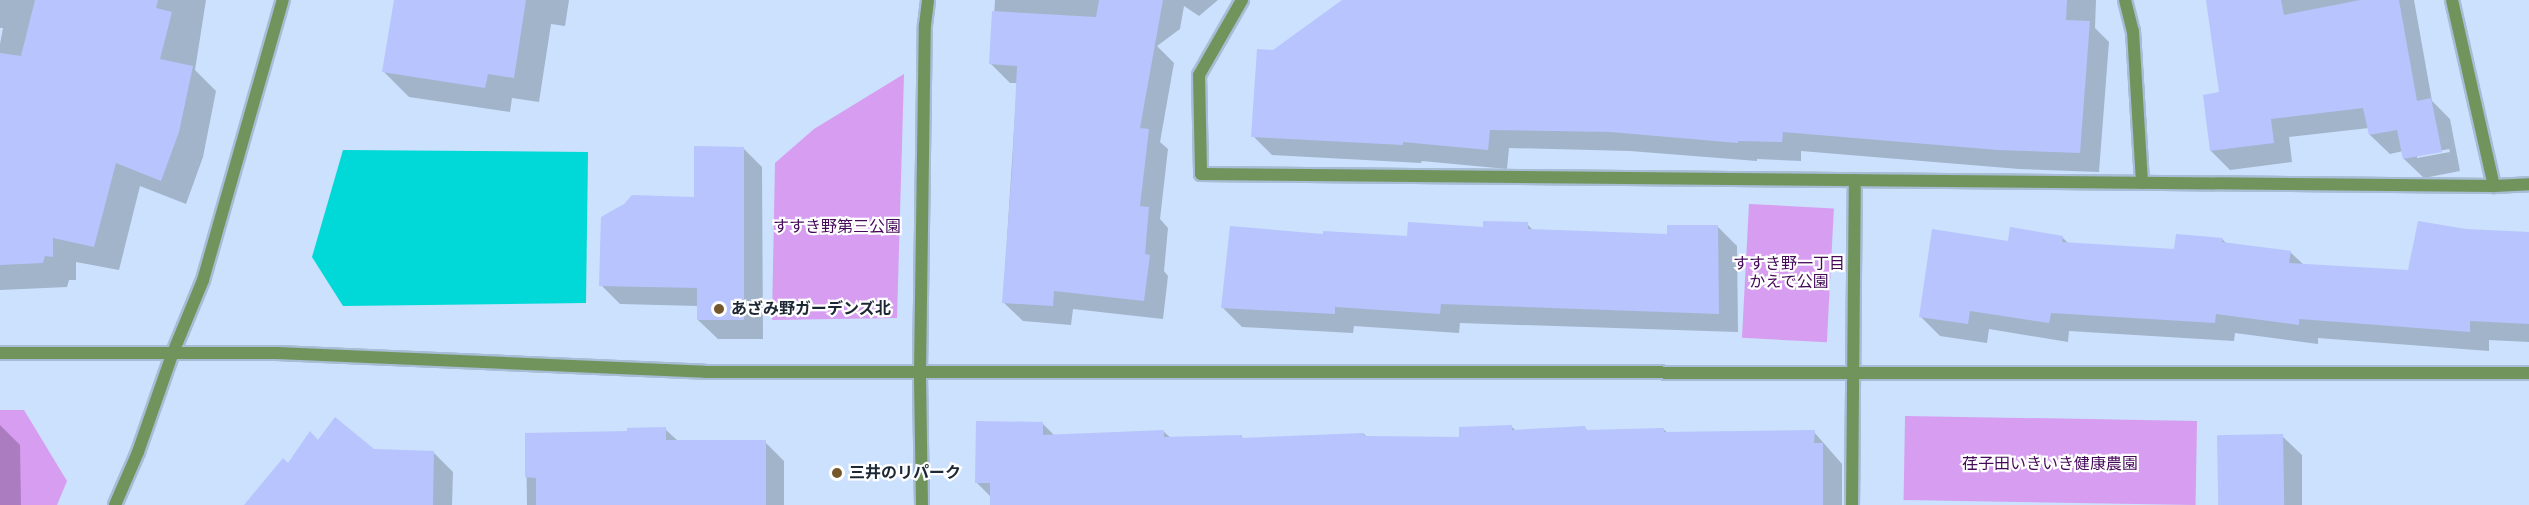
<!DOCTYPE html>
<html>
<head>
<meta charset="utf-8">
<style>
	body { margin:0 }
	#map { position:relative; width:2529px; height:505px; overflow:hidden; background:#cbe1fd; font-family:"DejaVu Sans","Noto Sans JP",sans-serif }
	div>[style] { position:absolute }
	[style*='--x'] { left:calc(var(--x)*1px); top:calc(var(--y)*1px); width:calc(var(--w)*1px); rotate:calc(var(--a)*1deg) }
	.green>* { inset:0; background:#d69df1; transform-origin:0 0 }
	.water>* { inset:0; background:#01d8d8 }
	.shadow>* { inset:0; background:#0003 }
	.building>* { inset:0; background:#b7c4fd; transform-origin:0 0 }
	.roads { filter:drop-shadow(2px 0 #a8bcd5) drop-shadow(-2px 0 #a8bcd5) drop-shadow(0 2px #a8bcd5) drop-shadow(0 -2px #a8bcd5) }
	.minor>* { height:12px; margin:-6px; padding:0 6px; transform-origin:6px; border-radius:6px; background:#71945d }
	.tertiary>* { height:12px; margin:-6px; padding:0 6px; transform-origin:6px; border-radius:6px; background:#71945d }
	.dots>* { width:16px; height:16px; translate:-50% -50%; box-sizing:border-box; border:3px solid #fff; border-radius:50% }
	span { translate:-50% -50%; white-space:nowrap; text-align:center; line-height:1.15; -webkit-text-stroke:4.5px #fff; paint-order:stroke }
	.park-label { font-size:16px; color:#440959 }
	.poi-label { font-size:16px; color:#1d2835; font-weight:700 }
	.left { translate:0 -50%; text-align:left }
</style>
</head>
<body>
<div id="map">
	<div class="green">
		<i style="clip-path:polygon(904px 74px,897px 318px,772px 320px,775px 163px,814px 129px)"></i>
		<i style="left:1749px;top:204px;width:85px;height:134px;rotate:3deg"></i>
		<i style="clip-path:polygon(0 410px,24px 410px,67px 481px,57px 505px,0 505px)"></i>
		<i style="left:2197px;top:421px;width:84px;height:292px;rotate:91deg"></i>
	</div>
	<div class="water">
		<i style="clip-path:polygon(343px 150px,588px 152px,586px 303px,343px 306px,312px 257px)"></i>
	</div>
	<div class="shadow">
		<i style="clip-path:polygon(0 0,206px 0,195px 70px,216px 91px,203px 157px,186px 204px,140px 186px,119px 270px,76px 262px,76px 280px,69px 280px,67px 287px,0 290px,0 44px,3px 28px,0 28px)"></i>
		<i style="clip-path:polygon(395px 0,569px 0,565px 26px,551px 24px,539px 102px,512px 98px,510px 112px,409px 97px,384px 72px)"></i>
		<i style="clip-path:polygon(995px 0,1218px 0,1199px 16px,1184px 6px,1180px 29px,1157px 46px,1174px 63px,1160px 142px,1168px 149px,1160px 219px,1168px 228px,1164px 271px,1168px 276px,1163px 319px,1073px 309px,1071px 325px,1023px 321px,1003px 302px,1017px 83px,1010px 83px,991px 64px)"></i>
		<i style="clip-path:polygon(1344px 0,2096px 0,2095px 28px,2109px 42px,2099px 172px,2019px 169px,1801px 151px,1801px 161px,1757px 159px,1757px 161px,1630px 151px,1509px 148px,1507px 169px,1422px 161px,1421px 163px,1272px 155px,1253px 136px,1274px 52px)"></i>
		<i style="clip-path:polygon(evenodd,2207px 0,2414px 0,2432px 101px,2450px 119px,2460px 171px,2424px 178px,2404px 159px,2403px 151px,2390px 154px,2370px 135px,2369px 128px,2289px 137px,2292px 162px,2230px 170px,2211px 151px,2221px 94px,2207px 0,2449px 149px,2450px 152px,2417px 158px,2417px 155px,2449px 149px)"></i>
		<i style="clip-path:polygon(743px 148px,762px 167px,763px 339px,718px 339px,698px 320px,699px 306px,620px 304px,601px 285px,695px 198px)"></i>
		<i style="clip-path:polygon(1527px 224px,1534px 231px,1668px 236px,1717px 226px,1737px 246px,1738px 332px,1460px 323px,1459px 333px,1354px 326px,1353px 333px,1242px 327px,1223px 308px,1325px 235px,1408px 238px)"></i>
		<i style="clip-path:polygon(2529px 234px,2529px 342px,2489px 340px,2489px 351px,2318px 338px,2318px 344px,2235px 333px,2234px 341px,2069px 331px,2068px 342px,1989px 329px,1987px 343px,1940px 336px,1921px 317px,2009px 243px,2062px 237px,2069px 244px,2175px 251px,2222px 239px,2227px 244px,2290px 252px,2304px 265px,2410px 272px)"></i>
		<i style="clip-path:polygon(1043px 424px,1055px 436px,1163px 431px,1171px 438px,1241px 436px,1244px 439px,1364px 434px,1367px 437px,1461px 439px,1511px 426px,1516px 431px,1585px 428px,1588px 431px,1663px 429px,1668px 433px,1814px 432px,1842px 464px,1842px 505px,992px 505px,992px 498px,976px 482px)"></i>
		<i style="clip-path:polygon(0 425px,20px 445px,21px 505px,0 505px)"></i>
		<i style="clip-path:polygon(665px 429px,678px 441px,765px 442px,784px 461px,784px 505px,527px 505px,526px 435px,628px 433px)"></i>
		<i style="clip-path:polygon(2282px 436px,2302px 455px,2302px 505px,2219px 505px)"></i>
		<i style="clip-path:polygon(319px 442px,373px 451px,434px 453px,453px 472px,452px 505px,246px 505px)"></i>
	</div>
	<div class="building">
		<i style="clip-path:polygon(35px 0,158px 0,156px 8px,172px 12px,160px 59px,193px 66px,179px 132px,161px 181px,116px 163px,94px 247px,53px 238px,53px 257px,45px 256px,43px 263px,0 265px,0 53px,21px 56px)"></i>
		<i style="clip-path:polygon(394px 0,526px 0,514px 78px,488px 74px,485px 88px,382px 72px)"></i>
		<i style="clip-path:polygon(1099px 0,1163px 0,1140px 128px,1149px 129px,1140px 206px,1149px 207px,1145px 254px,1150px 255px,1144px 301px,1054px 291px,1053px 306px,1002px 303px,1012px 170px,1017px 66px,989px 64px,992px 11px,1096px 17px)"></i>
		<i style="clip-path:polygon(1342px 0,2067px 0,2066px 20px,2090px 21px,2080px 153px,1998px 150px,1783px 132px,1782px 142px,1738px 141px,1738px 143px,1610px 132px,1490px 130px,1488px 150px,1403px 142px,1403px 145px,1251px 137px,1257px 49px,1273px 50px)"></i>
		<i style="clip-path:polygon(2206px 0,2281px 0,2284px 15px,2360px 0,2399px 0,2417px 101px,2431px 98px,2442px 152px,2403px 159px,2397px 130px,2369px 135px,2363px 108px,2271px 119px,2274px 143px,2210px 151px,2203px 95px,2219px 92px)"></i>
		<i style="clip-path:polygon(694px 146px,744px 147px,744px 320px,697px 320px,697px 288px,599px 286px,601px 217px,624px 204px,632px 195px,694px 197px)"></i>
		<i style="clip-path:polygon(1483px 221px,1528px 222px,1528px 229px,1667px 234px,1667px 225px,1718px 225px,1719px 314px,1441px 304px,1440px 314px,1335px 307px,1335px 314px,1221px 308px,1230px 226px,1323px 234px,1323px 231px,1407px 236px,1408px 222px,1483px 227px)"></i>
		<i style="clip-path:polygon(2418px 221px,2466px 229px,2529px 232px,2529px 324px,2470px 321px,2470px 332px,2299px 319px,2299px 325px,2216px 314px,2215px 323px,2051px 313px,2049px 323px,1970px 311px,1968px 324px,1919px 317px,1932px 229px,2008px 241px,2010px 227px,2063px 236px,2062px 242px,2174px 249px,2176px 234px,2223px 238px,2222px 242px,2291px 251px,2289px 263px,2408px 270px)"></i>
		<i style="clip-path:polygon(335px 417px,374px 449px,434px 451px,433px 505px,244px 505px,283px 458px,288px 463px,310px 431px,318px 440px)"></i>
		<i style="clip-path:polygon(976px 421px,1043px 422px,1043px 435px,1164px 430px,1164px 437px,1242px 435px,1242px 438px,1364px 433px,1364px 436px,1459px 437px,1459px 427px,1512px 425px,1512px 430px,1585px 426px,1586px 430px,1664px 428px,1664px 432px,1815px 430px,1814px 443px,1823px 443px,1823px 505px,990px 505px,990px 483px,975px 483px)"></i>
		<i style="clip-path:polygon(666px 427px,666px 440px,766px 440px,766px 505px,536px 505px,536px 478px,525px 477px,525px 433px,627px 431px,627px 428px)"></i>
		<i style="left:2283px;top:434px;width:71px;height:66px;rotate:89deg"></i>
	</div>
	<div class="roads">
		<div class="minor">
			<i style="--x:1242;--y:0;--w:86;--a:119.8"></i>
			<i style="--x:1199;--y:75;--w:99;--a:88.8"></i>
			<i style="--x:1201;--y:174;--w:1293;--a:0.53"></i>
			<i style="--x:2494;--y:186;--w:35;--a:-3"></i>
			<i style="--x:2125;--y:0;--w:32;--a:76"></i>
			<i style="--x:2133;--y:31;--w:152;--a:86.6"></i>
			<i style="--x:2452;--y:0;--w:191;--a:77.3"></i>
			<i style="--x:922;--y:505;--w:134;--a:-90.9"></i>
			<i style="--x:920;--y:371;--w:346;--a:-89.2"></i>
			<i style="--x:925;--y:25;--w:25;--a:-83"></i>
			<i style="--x:1852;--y:505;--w:325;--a:-89.5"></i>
		</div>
		<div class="tertiary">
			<i style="--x:0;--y:353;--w:277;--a:0"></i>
			<i style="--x:277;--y:353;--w:428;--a:2.5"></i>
			<i style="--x:705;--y:372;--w:1824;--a:0.03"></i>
			<i style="--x:115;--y:505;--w:58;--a:-66.5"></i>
			<i style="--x:138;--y:452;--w:103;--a:-70.7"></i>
			<i style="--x:172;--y:355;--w:81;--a:-67.5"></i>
			<i style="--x:203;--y:280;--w:291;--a:-74.1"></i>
		</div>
	</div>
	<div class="dots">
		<i style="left:719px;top:309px;background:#75572c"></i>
		<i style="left:837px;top:473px;background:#75572c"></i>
	</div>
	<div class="park-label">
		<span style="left:837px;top:227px">すすき野第三公園</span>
		<span style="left:1789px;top:273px">すすき野一丁目<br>かえで公園</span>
		<span style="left:2050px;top:464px">荏子田いきいき健康農園</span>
	</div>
	<div class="poi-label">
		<span class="left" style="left:731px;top:309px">あざみ野ガーデンズ北</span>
		<span class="left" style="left:849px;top:473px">三井のリパーク</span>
	</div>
</div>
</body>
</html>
